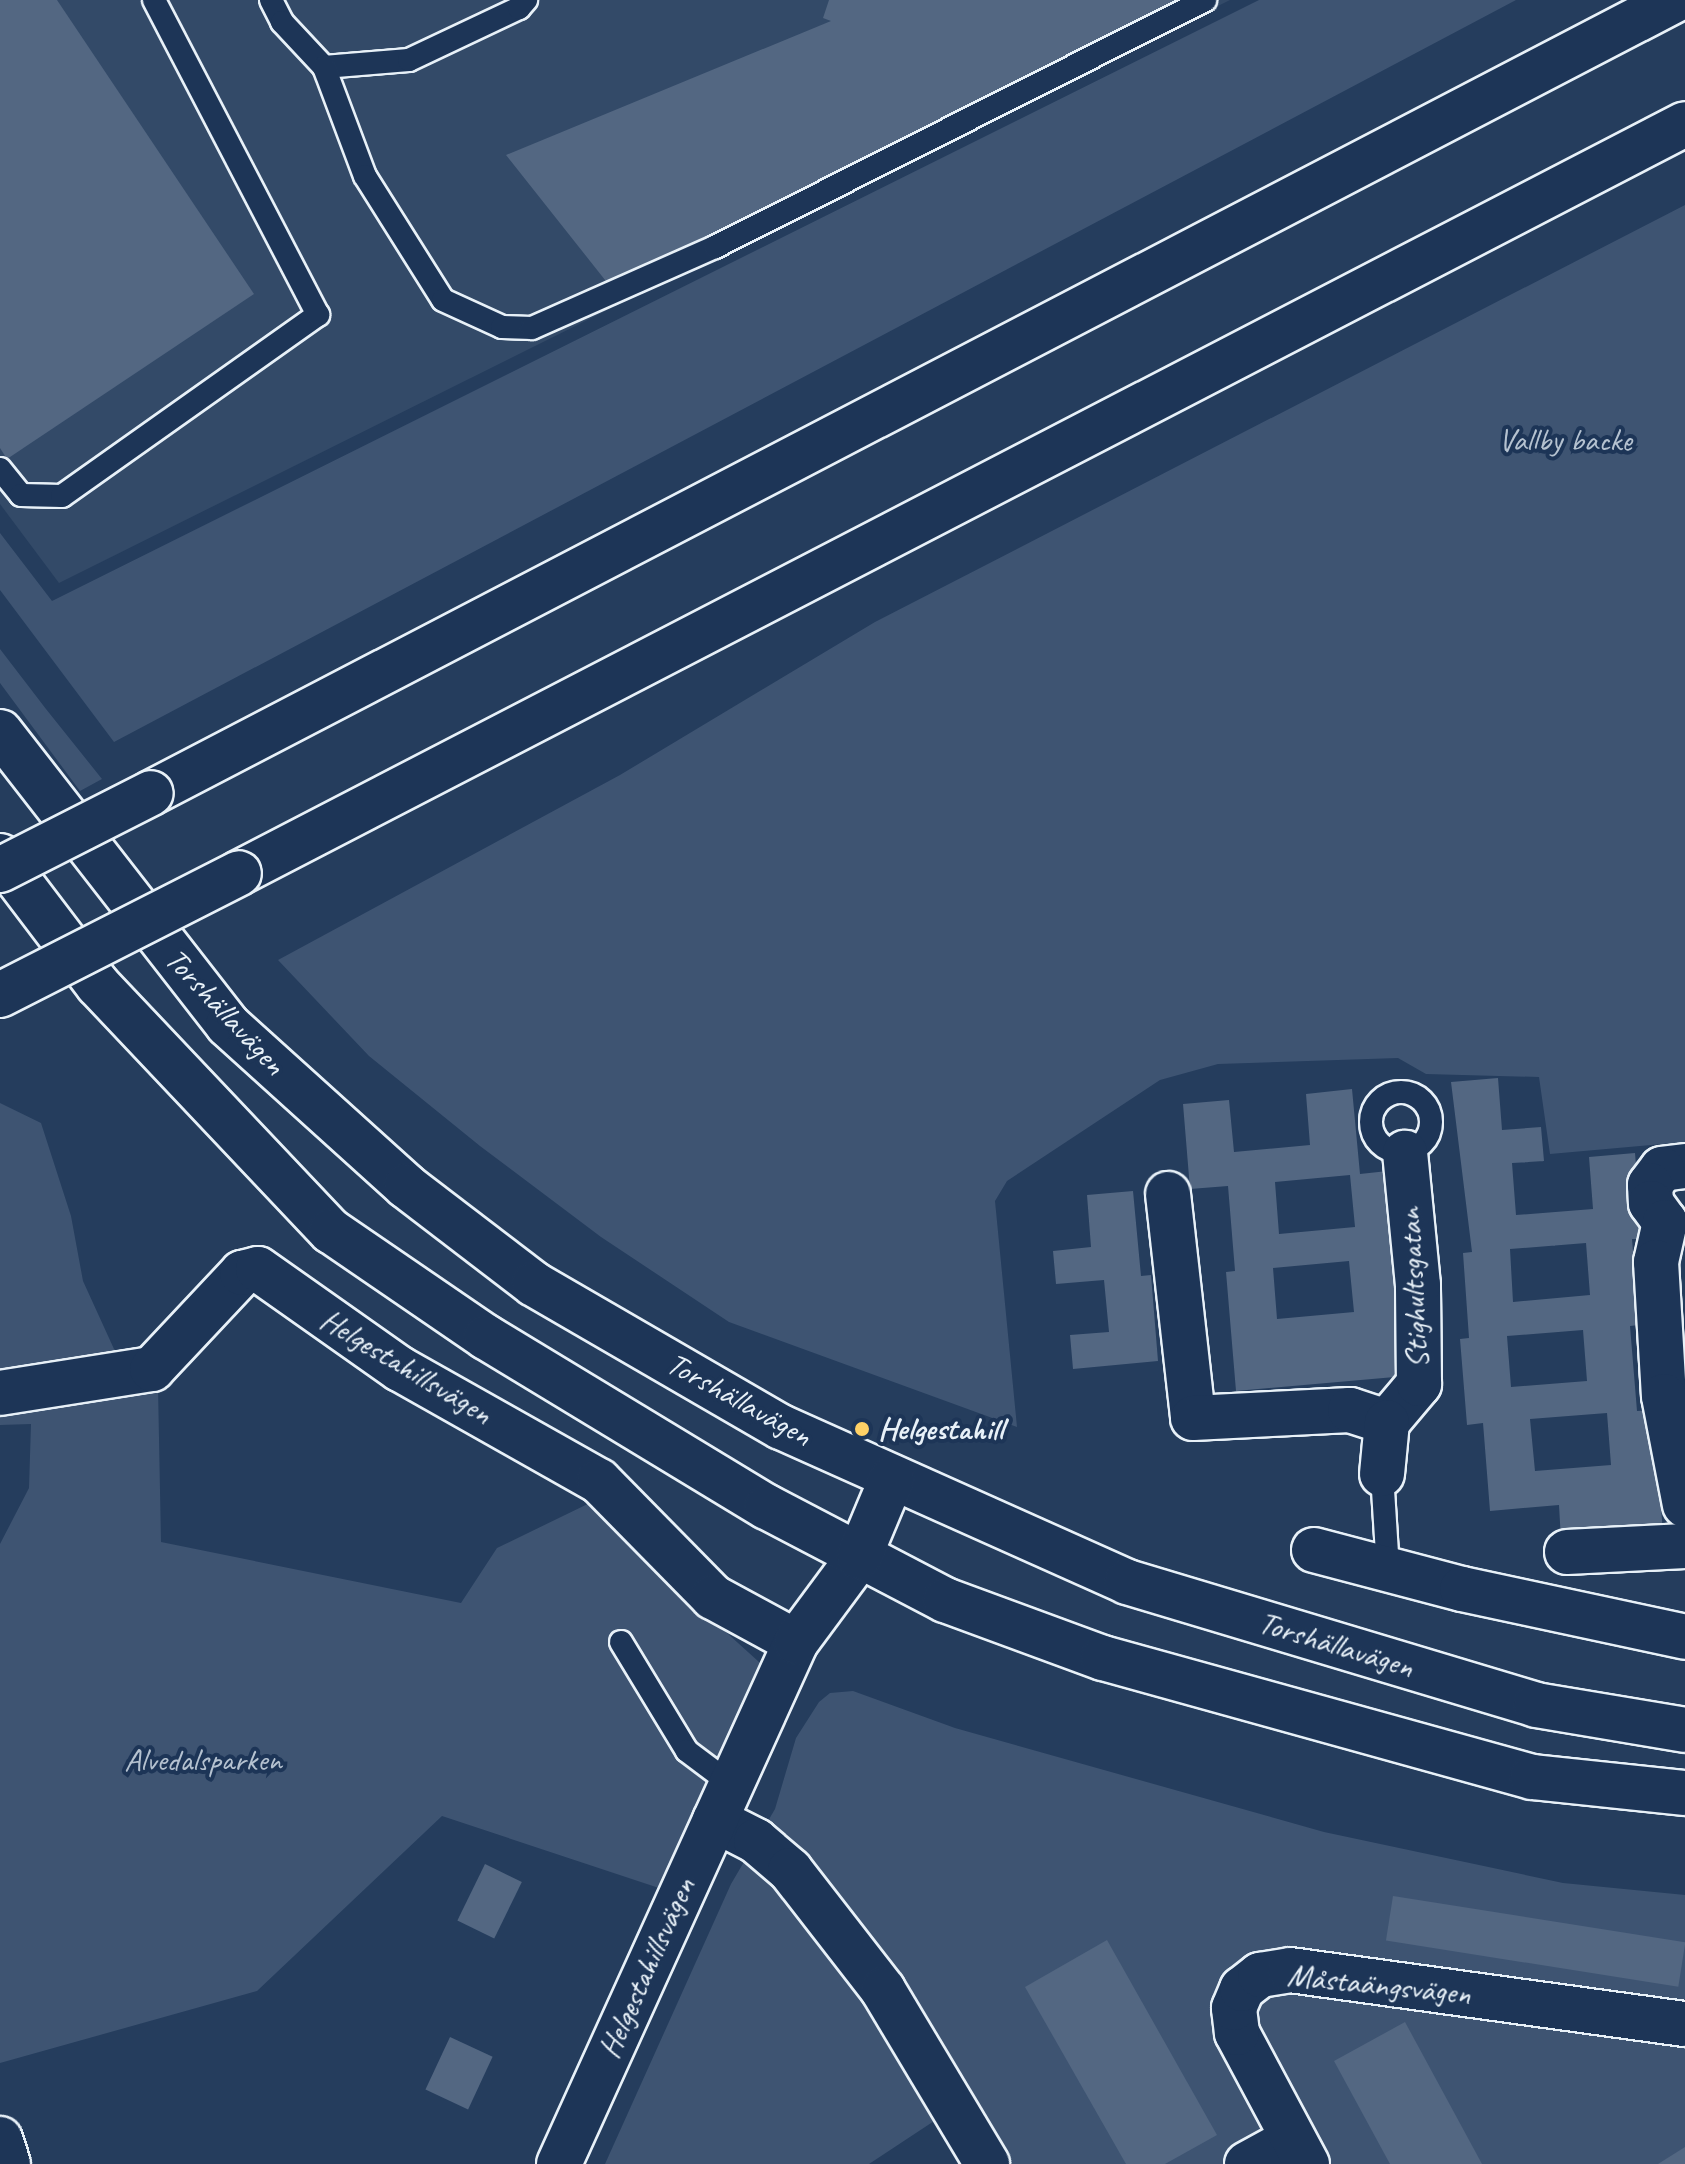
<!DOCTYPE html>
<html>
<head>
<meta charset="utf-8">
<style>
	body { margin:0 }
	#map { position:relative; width:1685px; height:2164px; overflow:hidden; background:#253d5d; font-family:Caveat,sans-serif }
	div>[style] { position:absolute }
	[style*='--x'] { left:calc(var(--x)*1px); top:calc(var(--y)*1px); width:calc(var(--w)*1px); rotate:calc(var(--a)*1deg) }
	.built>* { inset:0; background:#334a68 }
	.green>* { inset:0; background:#3e5472 }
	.building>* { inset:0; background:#536782; transform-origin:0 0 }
	.roads { filter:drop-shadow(2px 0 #e8f1f8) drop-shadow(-2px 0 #e8f1f8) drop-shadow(0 2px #e8f1f8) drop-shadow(0 -2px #e8f1f8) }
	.service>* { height:22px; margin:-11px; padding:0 11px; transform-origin:11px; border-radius:11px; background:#1d3557 }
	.service>.ring { margin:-11px; padding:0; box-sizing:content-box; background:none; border:22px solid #1d3557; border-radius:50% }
	.minor>* { height:44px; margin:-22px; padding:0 22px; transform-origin:22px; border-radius:22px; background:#1d3557 }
	.secondary>* { height:44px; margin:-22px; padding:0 22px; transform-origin:22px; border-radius:22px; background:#1d3557 }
	.motorway>* { height:44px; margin:-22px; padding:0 22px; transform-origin:22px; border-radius:22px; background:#1d3557 }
	.bridges { filter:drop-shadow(2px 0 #e8f1f8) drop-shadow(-2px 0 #e8f1f8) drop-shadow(0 2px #e8f1f8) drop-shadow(0 -2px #e8f1f8) }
	.motorway-bridge>* { height:44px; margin:-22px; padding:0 22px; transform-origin:22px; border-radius:22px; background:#1d3557 }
	.dots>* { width:22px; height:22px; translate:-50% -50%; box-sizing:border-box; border:4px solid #1d3557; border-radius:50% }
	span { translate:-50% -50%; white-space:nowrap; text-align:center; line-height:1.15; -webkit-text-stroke:8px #1d3557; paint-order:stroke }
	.park-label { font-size:32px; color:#b5c2d0 }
	.street-label { font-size:32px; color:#e8f1f8 }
	.poi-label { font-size:32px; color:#e8f1f8; font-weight:700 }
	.left { translate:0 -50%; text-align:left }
</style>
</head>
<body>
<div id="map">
	<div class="built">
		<i style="clip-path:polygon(0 0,1230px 0,59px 583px,0 504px)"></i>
	</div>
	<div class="green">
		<i style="clip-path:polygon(1259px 0,1516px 0,114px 742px,0 590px,0 533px,52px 601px)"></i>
		<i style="clip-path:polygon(1685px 205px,1685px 1142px,1550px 1154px,1539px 1077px,1426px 1074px,1398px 1058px,1218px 1064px,1160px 1080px,1007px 1181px,995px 1201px,1017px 1427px,729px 1322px,601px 1237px,480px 1146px,369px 1056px,278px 960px,620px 775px,875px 622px)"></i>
		<i style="clip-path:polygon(0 649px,46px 709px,102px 779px,80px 791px,0 683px)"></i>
		<i style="clip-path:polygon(0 1103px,41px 1123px,71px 1216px,83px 1281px,114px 1349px,158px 1387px,161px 1542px,461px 1603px,497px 1548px,598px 1499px,654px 1567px,769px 1671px,665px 1890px,442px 1816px,257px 1991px,0 2063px,0 1544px,29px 1488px,31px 1424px,0 1425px)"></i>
		<i style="clip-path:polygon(853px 1691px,955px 1728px,1324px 1832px,1563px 1883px,1685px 1895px,1685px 2164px,1012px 2164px,972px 2096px,869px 2164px,605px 2164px,731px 1884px,775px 1809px,796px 1738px,819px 1702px,830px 1693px)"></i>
	</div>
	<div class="building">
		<i style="clip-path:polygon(0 0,57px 0,254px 294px,7px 459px,0 448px)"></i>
		<i style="clip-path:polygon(829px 0,1181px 0,609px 285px,506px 155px,831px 21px,823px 18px)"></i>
		<i style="clip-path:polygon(evenodd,1498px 1078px,1502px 1130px,1541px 1127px,1544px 1161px,1512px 1163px,1516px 1215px,1593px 1209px,1589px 1157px,1635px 1153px,1642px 1239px,1632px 1239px,1639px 1325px,1630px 1326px,1637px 1411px,1653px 1410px,1663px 1532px,1561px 1540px,1559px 1505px,1490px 1511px,1483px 1423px,1467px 1425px,1460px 1339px,1469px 1338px,1463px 1253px,1472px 1252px,1451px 1082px,1498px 1078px,1586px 1243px,1590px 1295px,1513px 1302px,1510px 1249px,1586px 1243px,1498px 1078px,1583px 1330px,1587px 1381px,1511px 1387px,1507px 1336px,1583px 1330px,1498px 1078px,1607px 1413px,1611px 1465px,1535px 1471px,1530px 1419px,1607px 1413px)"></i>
		<i style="clip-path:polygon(evenodd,1352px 1089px,1360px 1174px,1397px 1170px,1406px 1376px,1236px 1391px,1226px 1272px,1235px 1271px,1228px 1186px,1190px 1189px,1183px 1104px,1229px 1100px,1234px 1152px,1310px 1145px,1306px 1094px,1352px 1089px,1350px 1175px,1355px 1227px,1279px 1234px,1275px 1182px,1350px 1175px,1352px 1089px,1349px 1261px,1354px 1312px,1277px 1319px,1273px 1268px,1349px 1261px)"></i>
		<i style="clip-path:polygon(1133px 1191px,1141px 1276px,1151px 1275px,1158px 1361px,1073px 1369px,1070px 1335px,1109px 1332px,1104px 1280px,1056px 1284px,1053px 1251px,1091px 1247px,1087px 1195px)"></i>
		<i style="left:485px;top:1864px;width:41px;height:63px;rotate:26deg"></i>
		<i style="left:1393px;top:1896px;width:296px;height:45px;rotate:9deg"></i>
		<i style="clip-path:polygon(1107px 1940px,1217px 2135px,1165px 2164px,1126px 2164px,1025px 1987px)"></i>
		<i style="clip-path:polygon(1405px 2022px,1482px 2164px,1390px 2164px,1334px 2061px)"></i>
		<i style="left:450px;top:2037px;width:47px;height:58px;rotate:25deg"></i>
		<i style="clip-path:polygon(1685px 2147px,1685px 2164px,1658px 2164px)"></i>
	</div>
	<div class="roads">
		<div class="service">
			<i style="--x:271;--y:0;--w:25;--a:63"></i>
			<i style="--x:282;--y:22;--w:62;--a:47"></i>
			<i style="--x:324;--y:67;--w:85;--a:-4.7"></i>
			<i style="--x:409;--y:60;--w:122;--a:-25.3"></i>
			<i style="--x:519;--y:8;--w:11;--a:-49"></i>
			<i style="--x:324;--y:67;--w:116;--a:69.4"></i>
			<i style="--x:365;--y:176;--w:146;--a:57.8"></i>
			<i style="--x:443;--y:300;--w:65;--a:24.6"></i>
			<i style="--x:502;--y:327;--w:30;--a:2"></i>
			<i style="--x:532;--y:328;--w:200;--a:-23.9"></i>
			<i style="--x:715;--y:247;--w:549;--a:-26.75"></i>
			<i style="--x:0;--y:469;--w:33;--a:51"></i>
			<i style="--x:21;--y:495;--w:41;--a:1.4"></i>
			<i style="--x:62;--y:496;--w:314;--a:-35.3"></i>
			<i style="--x:318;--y:315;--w:355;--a:-117.5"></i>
			<i class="ring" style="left:1371px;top:1092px;width:38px;height:38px"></i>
			<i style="--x:1382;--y:1474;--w:96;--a:86.4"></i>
			<i style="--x:621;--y:1642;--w:127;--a:58.8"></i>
			<i style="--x:687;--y:1751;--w:55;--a:36.9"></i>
		</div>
		<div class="minor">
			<i style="--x:1685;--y:1166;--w:23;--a:173"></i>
			<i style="--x:1662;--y:1169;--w:20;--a:127"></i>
			<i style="--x:1650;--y:1185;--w:18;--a:87"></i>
			<i style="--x:1651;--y:1203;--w:24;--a:54"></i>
			<i style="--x:1665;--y:1222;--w:41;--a:102.7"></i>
			<i style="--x:1656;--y:1262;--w:134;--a:86.6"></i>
			<i style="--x:1664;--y:1396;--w:111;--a:79.1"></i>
			<i style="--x:1168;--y:1194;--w:225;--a:83.6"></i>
			<i style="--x:1193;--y:1418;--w:157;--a:-2.9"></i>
			<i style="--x:1350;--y:1410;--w:39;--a:18"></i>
			<i style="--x:0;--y:1393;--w:154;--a:-9"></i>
			<i style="--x:152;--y:1369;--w:132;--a:-46.8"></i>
			<i style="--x:242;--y:1273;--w:16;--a:-14"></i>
			<i style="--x:258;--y:1269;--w:174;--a:35.2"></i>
			<i style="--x:400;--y:1369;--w:228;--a:29.4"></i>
			<i style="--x:599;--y:1481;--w:163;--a:45.5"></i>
			<i style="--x:713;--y:1597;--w:94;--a:28.5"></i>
			<i style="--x:1387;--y:1422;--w:50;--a:-49.9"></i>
			<i style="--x:1419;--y:1384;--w:99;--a:-90.6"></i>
			<i style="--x:1418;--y:1285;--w:133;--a:-95.6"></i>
			<i style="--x:1382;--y:1474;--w:52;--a:-84.5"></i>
			<i style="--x:1314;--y:1550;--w:153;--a:14.8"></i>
			<i style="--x:1462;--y:1589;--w:228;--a:12.1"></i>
			<i style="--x:1567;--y:1552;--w:118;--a:-2.9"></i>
			<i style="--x:715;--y:1820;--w:46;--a:27.1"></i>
			<i style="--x:756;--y:1841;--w:45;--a:40.5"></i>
			<i style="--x:790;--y:1870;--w:152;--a:52.2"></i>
			<i style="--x:883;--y:1990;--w:203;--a:59.1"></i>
			<i style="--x:0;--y:2139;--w:26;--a:72"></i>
			<i style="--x:559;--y:2164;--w:573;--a:-65.58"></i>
			<i style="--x:796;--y:1642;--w:106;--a:-53.5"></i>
			<i style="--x:1247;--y:2164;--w:52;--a:-28.5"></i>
			<i style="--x:1307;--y:2164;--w:149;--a:-118.1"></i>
			<i style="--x:1237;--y:2033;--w:25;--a:-97"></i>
			<i style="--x:1234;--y:2008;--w:21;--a:-67"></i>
			<i style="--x:1242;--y:1989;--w:23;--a:-38"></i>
			<i style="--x:1260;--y:1975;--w:30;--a:-9"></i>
			<i style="--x:1290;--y:1970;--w:399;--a:7.8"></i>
		</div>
		<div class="secondary">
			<i style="--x:0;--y:732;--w:371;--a:52.1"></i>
			<i style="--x:228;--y:1025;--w:240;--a:42.1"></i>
			<i style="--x:406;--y:1186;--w:161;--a:37.4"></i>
			<i style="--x:534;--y:1284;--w:285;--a:30.1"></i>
			<i style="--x:781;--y:1427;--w:379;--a:24.1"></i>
			<i style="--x:1127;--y:1582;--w:427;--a:16.7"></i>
			<i style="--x:1536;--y:1705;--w:151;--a:9.5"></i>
			<i style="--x:0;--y:856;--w:162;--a:52.8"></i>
			<i style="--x:98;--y:985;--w:339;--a:46.6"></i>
			<i style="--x:331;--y:1231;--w:188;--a:34.4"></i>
			<i style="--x:486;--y:1337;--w:328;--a:31.2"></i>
			<i style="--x:767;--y:1507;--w:201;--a:27.6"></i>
			<i style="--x:945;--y:1600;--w:168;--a:20.2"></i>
			<i style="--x:1103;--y:1658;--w:445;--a:15.5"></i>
			<i style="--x:1532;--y:1777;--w:154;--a:6"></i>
			<i style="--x:859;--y:1557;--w:86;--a:-67.3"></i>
		</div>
		<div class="motorway">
			<i style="--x:151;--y:793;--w:1718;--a:-27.49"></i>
			<i style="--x:239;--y:873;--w:1628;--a:-27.38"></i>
		</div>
	</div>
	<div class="bridges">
		<div class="motorway-bridge">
			<i style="--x:0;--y:870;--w:169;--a:-27"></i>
			<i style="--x:0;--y:995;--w:268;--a:-27"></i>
		</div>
	</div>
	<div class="dots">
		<i style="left:862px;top:1429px;background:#ffd166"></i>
	</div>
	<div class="park-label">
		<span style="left:1565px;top:440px">Vallby backe</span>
		<span style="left:203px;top:1760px">Alvedalsparken</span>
	</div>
	<div class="street-label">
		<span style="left:225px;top:1012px;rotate:47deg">Torshällavägen</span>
		<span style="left:1414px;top:1288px;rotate:-93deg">Stighultsgatan</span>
		<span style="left:406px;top:1367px;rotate:31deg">Helgestahillsvägen</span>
		<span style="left:739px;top:1400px;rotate:29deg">Torshällavägen</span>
		<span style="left:1336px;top:1645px;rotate:17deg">Torshällavägen</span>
		<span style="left:647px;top:1968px;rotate:-66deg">Helgestahillsvägen</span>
		<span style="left:1379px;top:1985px;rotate:6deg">Måstaängsvägen</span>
	</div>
	<div class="poi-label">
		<span class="left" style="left:878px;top:1429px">Helgestahill</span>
	</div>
</div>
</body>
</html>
